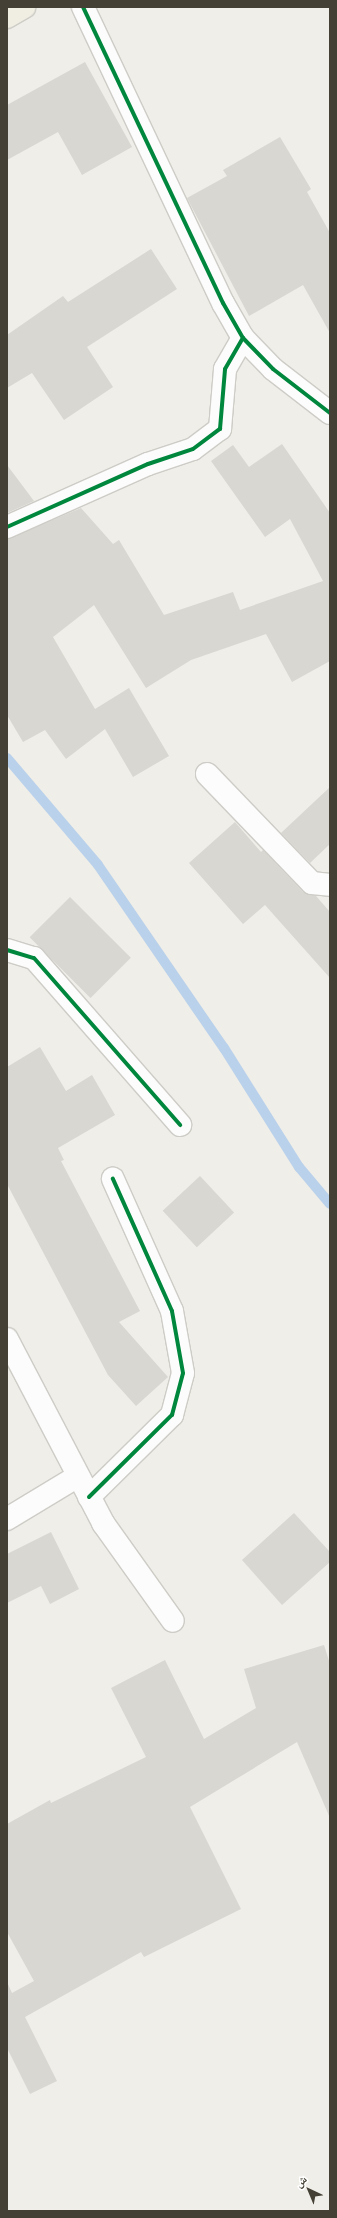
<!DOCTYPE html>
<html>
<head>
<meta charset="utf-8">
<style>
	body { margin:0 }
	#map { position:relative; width:337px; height:2218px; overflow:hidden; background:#efeee8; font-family:"Golos Text","Noto Naskh Arabic",sans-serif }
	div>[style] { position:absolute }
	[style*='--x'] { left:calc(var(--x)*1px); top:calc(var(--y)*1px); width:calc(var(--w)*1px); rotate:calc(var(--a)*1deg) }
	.stream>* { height:10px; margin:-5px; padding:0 5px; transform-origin:5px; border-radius:5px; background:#bad1eb }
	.building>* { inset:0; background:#d8d7d1; transform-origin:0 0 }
	.roads { filter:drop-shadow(1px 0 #cdccc6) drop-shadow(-1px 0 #cdccc6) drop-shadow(0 1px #cdccc6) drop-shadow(0 -1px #cdccc6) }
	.street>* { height:22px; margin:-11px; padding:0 11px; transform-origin:11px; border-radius:11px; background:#fdfcfc }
	.primary>* { height:22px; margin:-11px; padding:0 11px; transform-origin:11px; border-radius:11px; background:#f0eee3 }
	.cycleway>* { height:4px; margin:-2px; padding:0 2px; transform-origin:2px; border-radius:2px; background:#00873e }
	span { translate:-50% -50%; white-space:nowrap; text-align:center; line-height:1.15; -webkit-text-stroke:3px #fff; paint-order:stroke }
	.frame { position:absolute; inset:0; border:8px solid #444035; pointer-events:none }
	.north { position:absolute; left:289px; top:2170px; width:40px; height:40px; -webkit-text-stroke:3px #fff; paint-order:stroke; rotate:316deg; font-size:11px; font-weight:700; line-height:16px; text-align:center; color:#444035 }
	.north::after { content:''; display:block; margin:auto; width:14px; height:18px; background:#444035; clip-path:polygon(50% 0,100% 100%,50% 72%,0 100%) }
</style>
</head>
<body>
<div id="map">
	<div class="stream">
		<i style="--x:7;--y:758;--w:140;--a:49.6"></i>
		<i style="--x:98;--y:865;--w:222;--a:55.5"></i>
		<i style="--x:224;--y:1048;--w:141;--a:57.8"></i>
		<i style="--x:299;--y:1167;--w:48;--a:50"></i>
	</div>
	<div class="building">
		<i style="clip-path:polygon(85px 62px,132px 147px,82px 175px,58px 132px,7px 160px,7px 105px)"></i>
		<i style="clip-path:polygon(280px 137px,311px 189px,307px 192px,330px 233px,330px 333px,303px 285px,249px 316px,187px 198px,227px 176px,223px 170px)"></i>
		<i style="clip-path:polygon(151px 249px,177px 289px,87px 347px,113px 387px,64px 420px,32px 373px,7px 388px,7px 335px,63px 296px,68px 302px)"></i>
		<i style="clip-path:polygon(282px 444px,330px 513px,330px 661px,292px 682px,266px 634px,191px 660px,146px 688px,94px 605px,53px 637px,95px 709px,129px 688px,169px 756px,133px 777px,105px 729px,66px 759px,45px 730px,23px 742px,7px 715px,7px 539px,81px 508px,113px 544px,119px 540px,164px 615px,233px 592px,240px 610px,323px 581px,290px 519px,265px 537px,211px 461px,233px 445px,249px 467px)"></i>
		<i style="clip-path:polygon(7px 465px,34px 501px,7px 513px)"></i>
		<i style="clip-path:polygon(330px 787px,330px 844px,310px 863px,281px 833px)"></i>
		<i style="clip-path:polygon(235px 822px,261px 852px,263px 850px,303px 892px,316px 896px,330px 912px,330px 978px,265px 905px,243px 924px,189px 863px)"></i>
		<i style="left:70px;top:897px;width:86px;height:57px;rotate:45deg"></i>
		<i style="clip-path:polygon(40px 1047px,66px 1091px,92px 1075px,115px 1115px,58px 1148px,64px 1160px,61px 1161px,140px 1311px,119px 1322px,168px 1377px,136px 1406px,108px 1375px,7px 1184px,7px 1067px)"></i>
		<i style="left:200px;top:1176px;width:50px;height:51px;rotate:47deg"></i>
		<i style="clip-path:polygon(294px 1513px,330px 1552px,330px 1562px,282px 1605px,242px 1560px)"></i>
		<i style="clip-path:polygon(51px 1532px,79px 1589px,50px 1604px,41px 1586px,7px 1603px,7px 1554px)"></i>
		<i style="clip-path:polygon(324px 1645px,330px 1664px,330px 1818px,297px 1742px,190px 1807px,241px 1909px,144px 1957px,141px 1952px,25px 2017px,57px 2081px,30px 2094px,7px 2048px,7px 1982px,12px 1993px,34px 1981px,7px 1932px,7px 1824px,50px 1800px,51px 1803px,146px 1757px,111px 1688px,165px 1660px,204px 1739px,256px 1708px,244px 1669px)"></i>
	</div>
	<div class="roads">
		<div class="street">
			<i style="--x:83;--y:7;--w:327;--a:64.7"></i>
			<i style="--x:223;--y:303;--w:40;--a:60.3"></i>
			<i style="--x:243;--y:338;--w:43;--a:45.9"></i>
			<i style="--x:273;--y:369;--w:72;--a:37.7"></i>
			<i style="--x:7;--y:527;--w:154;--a:-24.1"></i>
			<i style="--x:148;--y:464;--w:47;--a:-18.4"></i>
			<i style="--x:193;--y:449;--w:34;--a:-37"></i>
			<i style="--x:220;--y:429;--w:60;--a:-85.2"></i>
			<i style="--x:225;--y:369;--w:36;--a:-60"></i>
			<i style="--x:207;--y:774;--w:151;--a:46.1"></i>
			<i style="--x:312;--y:883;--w:18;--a:6"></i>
			<i style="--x:7;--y:950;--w:28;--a:17"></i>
			<i style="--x:34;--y:958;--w:222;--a:48.8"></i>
			<i style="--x:7;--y:1339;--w:208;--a:62.4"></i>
			<i style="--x:103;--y:1523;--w:120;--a:54.5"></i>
			<i style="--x:89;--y:1497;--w:117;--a:-44.7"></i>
			<i style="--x:172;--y:1415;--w:43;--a:-75.3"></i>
			<i style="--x:183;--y:1373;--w:63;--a:-100.1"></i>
			<i style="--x:172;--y:1311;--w:145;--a:-114.1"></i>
			<i style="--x:7;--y:1519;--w:83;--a:-31.2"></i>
		</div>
		<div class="primary">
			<i style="--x:7;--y:17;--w:20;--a:-30"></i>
		</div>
	</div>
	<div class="cycleway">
		<i style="--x:83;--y:7;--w:327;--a:64.7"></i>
		<i style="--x:223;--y:303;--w:40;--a:60.3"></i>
		<i style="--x:243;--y:338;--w:43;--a:45.9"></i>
		<i style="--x:273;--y:369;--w:72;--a:37.7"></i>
		<i style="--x:7;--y:527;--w:154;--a:-24.1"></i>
		<i style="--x:148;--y:464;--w:47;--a:-18.4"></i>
		<i style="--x:193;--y:449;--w:34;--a:-37"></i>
		<i style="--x:220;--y:429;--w:60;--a:-85.2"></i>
		<i style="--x:225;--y:369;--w:36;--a:-60"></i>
		<i style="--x:7;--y:950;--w:28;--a:17"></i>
		<i style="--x:34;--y:958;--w:222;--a:48.8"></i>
		<i style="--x:89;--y:1497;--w:117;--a:-44.7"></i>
		<i style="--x:172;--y:1415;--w:43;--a:-75.3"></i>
		<i style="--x:183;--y:1373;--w:63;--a:-100.1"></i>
		<i style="--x:172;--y:1311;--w:145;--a:-114.1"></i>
	</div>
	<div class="frame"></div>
	<div class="north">ش</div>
</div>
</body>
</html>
